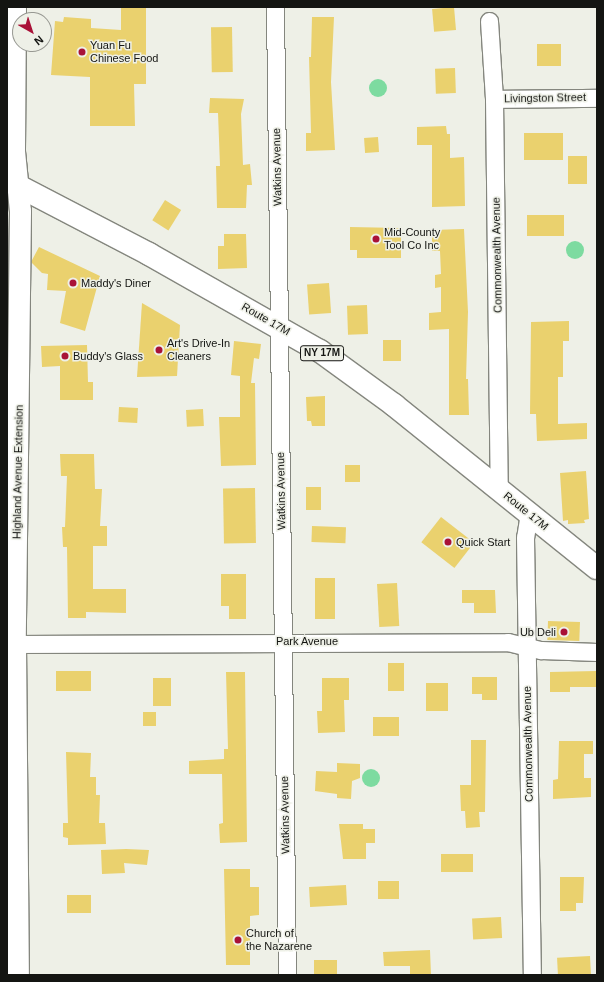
<!DOCTYPE html>
<html>
<head>
<meta charset="utf-8">
<style>
	body { margin:0 }
	#map { position:relative; width:604px; height:982px; overflow:hidden; background:#eef0e7; font-family:Arial,sans-serif }
	div>[style] { position:absolute }
	[style*='--x'] { left:calc(var(--x)*1px); top:calc(var(--y)*1px); width:calc(var(--w)*1px); rotate:calc(var(--a)*1deg) }
	.water>* { inset:0; background:#7ddba0 }
	.round { border-radius:50% }
	.building>* { inset:0; background:#ead16e; transform-origin:0 0 }
	.roads { filter:drop-shadow(1px 0 #84867e) drop-shadow(-1px 0 #84867e) drop-shadow(0 1px #84867e) drop-shadow(0 -1px #84867e) }
	.minor>* { height:17px; margin:-8.5px; padding:0 8.5px; transform-origin:8.5px; border-radius:8.5px; background:#fff }
	.tertiary>* { height:21px; margin:-10.5px; padding:0 10.5px; transform-origin:10.5px; border-radius:10.5px; background:#fff }
	.primary>* { height:22px; margin:-11px; padding:0 11px; transform-origin:11px; border-radius:11px; background:#fff }
	.dots>* { width:11px; height:11px; translate:-50% -50%; box-sizing:border-box; border:2px solid #eef0e7; border-radius:50% }
	span { translate:-50% -50%; white-space:nowrap; text-align:center; line-height:1.15; -webkit-text-stroke:3px #eef0e7; paint-order:stroke }
	.shield-label span { padding:1px 3px; background:#eef0e7; border:1px solid; border-radius:3px; -webkit-text-stroke-width:0 }
	.shield-label { font-size:10px; color:#141512; font-weight:700 }
	.poi-label { font-size:11px; color:#141512 }
	.left { translate:0 -50%; text-align:left }
	.right { translate:-100% -50%; text-align:right }
	.street-label { font-size:11px; color:#141512 }
	.frame { position:absolute; inset:0; border:8px solid #141512; pointer-events:none }
	.north { position:absolute; left:12px; top:12px; width:40px; height:40px; box-sizing:border-box; background:#eef0e7; border:1px solid #979892; border-radius:50%; rotate:141deg; font-size:11px; font-weight:700; line-height:16px; text-align:center; color:#141512 }
	.north::after { content:''; display:block; margin:auto; width:14px; height:18px; background:#a91137; clip-path:polygon(50% 0,100% 100%,50% 72%,0 100%) }
</style>
</head>
<body>
<div id="map">
	<div class="water">
		<i class="round" style="left:369px;top:79px;width:18px;height:18px"></i>
		<i class="round" style="left:566px;top:241px;width:18px;height:18px"></i>
		<i class="round" style="left:362px;top:769px;width:18px;height:18px"></i>
	</div>
	<div class="building">
		<i style="clip-path:polygon(121px 7px,146px 7px,146px 84px,134px 84px,135px 126px,90px 126px,90px 77px,51px 75px,55px 21px,63px 22px,64px 17px,91px 19px,91px 28px,121px 30px)"></i>
		<i style="left:454px;top:7px;width:23px;height:22px;rotate:85deg"></i>
		<i style="clip-path:polygon(312px 17px,334px 17px,331px 82px,335px 150px,306px 151px,306px 133px,311px 133px,309px 57px,311px 57px)"></i>
		<i style="left:232px;top:27px;width:45px;height:21px;rotate:89deg"></i>
		<i style="left:537px;top:44px;width:24px;height:22px"></i>
		<i style="left:455px;top:68px;width:25px;height:20px;rotate:88deg"></i>
		<i style="clip-path:polygon(210px 98px,244px 99px,241px 114px,243px 165px,250px 164px,252px 185px,247px 185px,246px 208px,217px 208px,216px 166px,220px 166px,218px 113px,209px 113px)"></i>
		<i style="clip-path:polygon(446px 126px,447px 134px,450px 134px,450px 158px,464px 157px,465px 206px,432px 207px,432px 145px,417px 145px,417px 127px)"></i>
		<i style="left:563px;top:133px;width:27px;height:39px;rotate:90deg"></i>
		<i style="left:378px;top:137px;width:15px;height:14px;rotate:86deg"></i>
		<i style="left:568px;top:156px;width:19px;height:28px"></i>
		<i style="left:165px;top:200px;width:19px;height:24px;rotate:32deg"></i>
		<i style="left:564px;top:215px;width:21px;height:37px;rotate:90deg"></i>
		<i style="clip-path:polygon(350px 227px,401px 228px,401px 258px,357px 258px,357px 250px,350px 250px)"></i>
		<i style="clip-path:polygon(464px 229px,468px 312px,466px 379px,468px 379px,469px 415px,449px 415px,449px 329px,429px 330px,429px 313px,441px 312px,441px 287px,435px 288px,435px 275px,441px 274px,440px 251px,432px 251px,432px 230px)"></i>
		<i style="clip-path:polygon(224px 234px,246px 234px,247px 268px,218px 269px,218px 246px,224px 246px)"></i>
		<i style="clip-path:polygon(39px 247px,100px 276px,85px 331px,60px 323px,66px 291px,47px 290px,48px 274px,42px 273px,31px 262px)"></i>
		<i style="left:329px;top:283px;width:30px;height:22px;rotate:86deg"></i>
		<i style="clip-path:polygon(142px 303px,180px 325px,177px 376px,137px 377px)"></i>
		<i style="left:367px;top:305px;width:29px;height:20px;rotate:88deg"></i>
		<i style="clip-path:polygon(569px 321px,569px 341px,563px 341px,563px 377px,558px 377px,558px 424px,587px 423px,587px 439px,537px 441px,536px 414px,530px 414px,531px 322px)"></i>
		<i style="left:383px;top:340px;width:18px;height:21px"></i>
		<i style="clip-path:polygon(234px 341px,261px 344px,259px 359px,254px 358px,251px 383px,255px 383px,256px 465px,221px 466px,219px 417px,240px 417px,240px 376px,231px 375px)"></i>
		<i style="clip-path:polygon(87px 345px,88px 382px,93px 382px,93px 400px,60px 400px,60px 366px,42px 367px,41px 346px)"></i>
		<i style="clip-path:polygon(325px 396px,325px 426px,312px 426px,311px 421px,307px 421px,306px 397px)"></i>
		<i style="left:119px;top:407px;width:19px;height:15px;rotate:3deg"></i>
		<i style="left:203px;top:409px;width:17px;height:17px;rotate:87deg"></i>
		<i style="clip-path:polygon(60px 454px,94px 454px,95px 489px,102px 489px,100px 526px,107px 526px,107px 546px,93px 546px,93px 589px,126px 589px,126px 613px,86px 612px,86px 618px,68px 618px,67px 547px,63px 547px,62px 527px,65px 527px,67px 476px,61px 476px)"></i>
		<i style="left:345px;top:465px;width:15px;height:17px"></i>
		<i style="clip-path:polygon(586px 471px,589px 519px,584px 520px,585px 523px,568px 524px,568px 520px,563px 521px,560px 473px)"></i>
		<i style="left:306px;top:487px;width:15px;height:23px"></i>
		<i style="left:255px;top:488px;width:55px;height:32px;rotate:89deg"></i>
		<i style="left:441px;top:517px;width:42px;height:32px;rotate:38deg"></i>
		<i style="left:312px;top:526px;width:34px;height:16px;rotate:2deg"></i>
		<i style="clip-path:polygon(221px 574px,246px 574px,246px 619px,229px 619px,229px 606px,221px 606px)"></i>
		<i style="left:315px;top:578px;width:20px;height:41px"></i>
		<i style="left:397px;top:583px;width:43px;height:20px;rotate:87deg"></i>
		<i style="clip-path:polygon(462px 590px,495px 590px,496px 613px,474px 613px,474px 603px,462px 603px)"></i>
		<i style="left:548px;top:621px;width:32px;height:19px;rotate:2deg"></i>
		<i style="left:388px;top:663px;width:16px;height:28px"></i>
		<i style="left:91px;top:671px;width:20px;height:35px;rotate:90deg"></i>
		<i style="clip-path:polygon(596px 671px,596px 687px,570px 687px,570px 692px,550px 692px,550px 672px)"></i>
		<i style="clip-path:polygon(226px 672px,245px 672px,247px 842px,220px 843px,219px 824px,223px 823px,222px 774px,189px 774px,189px 761px,224px 759px,224px 749px,228px 749px)"></i>
		<i style="clip-path:polygon(472px 677px,497px 677px,497px 700px,482px 700px,482px 694px,472px 694px)"></i>
		<i style="left:153px;top:678px;width:18px;height:28px"></i>
		<i style="clip-path:polygon(322px 678px,349px 678px,349px 700px,344px 700px,345px 732px,318px 733px,317px 711px,322px 711px)"></i>
		<i style="left:426px;top:683px;width:22px;height:28px"></i>
		<i style="left:143px;top:712px;width:13px;height:14px"></i>
		<i style="left:399px;top:717px;width:19px;height:26px;rotate:90deg"></i>
		<i style="clip-path:polygon(471px 740px,486px 740px,485px 812px,479px 812px,480px 827px,466px 828px,465px 811px,461px 811px,460px 785px,471px 785px)"></i>
		<i style="clip-path:polygon(559px 741px,593px 741px,593px 754px,584px 754px,584px 778px,591px 778px,591px 797px,553px 799px,553px 780px,558px 779px)"></i>
		<i style="clip-path:polygon(66px 752px,91px 753px,90px 777px,96px 777px,96px 795px,100px 795px,99px 823px,105px 823px,106px 844px,68px 845px,68px 838px,63px 837px,63px 823px,68px 823px)"></i>
		<i style="clip-path:polygon(337px 763px,360px 764px,360px 778px,352px 781px,351px 799px,337px 798px,337px 794px,315px 791px,316px 771px,337px 772px)"></i>
		<i style="clip-path:polygon(339px 824px,363px 824px,363px 829px,375px 829px,375px 843px,366px 843px,366px 859px,343px 859px)"></i>
		<i style="clip-path:polygon(126px 849px,149px 850px,147px 865px,124px 863px,125px 873px,102px 874px,101px 850px)"></i>
		<i style="left:441px;top:854px;width:32px;height:18px"></i>
		<i style="clip-path:polygon(224px 869px,250px 869px,250px 887px,259px 887px,259px 915px,250px 916px,250px 965px,226px 965px)"></i>
		<i style="clip-path:polygon(560px 877px,584px 877px,583px 903px,576px 903px,576px 911px,560px 911px)"></i>
		<i style="left:378px;top:881px;width:21px;height:18px"></i>
		<i style="left:346px;top:885px;width:20px;height:37px;rotate:87deg"></i>
		<i style="left:67px;top:895px;width:24px;height:18px"></i>
		<i style="left:501px;top:917px;width:21px;height:29px;rotate:87deg"></i>
		<i style="clip-path:polygon(430px 950px,431px 975px,410px 975px,410px 966px,384px 966px,383px 952px)"></i>
		<i style="left:590px;top:956px;width:18px;height:33px;rotate:87deg"></i>
		<i style="left:314px;top:960px;width:23px;height:15px"></i>
	</div>
	<div class="roads">
		<div class="minor">
			<i style="--x:275;--y:7;--w:968;--a:89.29"></i>
			<i style="--x:489;--y:21;--w:78;--a:86.3"></i>
			<i style="--x:494;--y:99;--w:391;--a:89.3"></i>
			<i style="--x:494;--y:99;--w:103;--a:-0.6"></i>
			<i style="--x:529;--y:513;--w:24;--a:99"></i>
			<i style="--x:525;--y:537;--w:438;--a:89.1"></i>
			<i style="--x:11;--y:631;--w:14;--a:73"></i>
			<i style="--x:15;--y:644;--w:493;--a:-0.2"></i>
			<i style="--x:508;--y:642;--w:34;--a:14"></i>
			<i style="--x:541;--y:650;--w:56;--a:2"></i>
		</div>
		<div class="tertiary">
			<i style="--x:15;--y:7;--w:144;--a:90.4"></i>
			<i style="--x:14;--y:151;--w:60;--a:84.3"></i>
			<i style="--x:20;--y:211;--w:433;--a:90.7"></i>
			<i style="--x:15;--y:644;--w:331;--a:89.5"></i>
		</div>
		<div class="primary">
			<i style="--x:7;--y:180;--w:160;--a:27.5"></i>
			<i style="--x:149;--y:254;--w:197;--a:29.6"></i>
			<i style="--x:320;--y:351;--w:92;--a:36.1"></i>
			<i style="--x:394;--y:405;--w:260;--a:38.8"></i>
		</div>
	</div>
	<div class="dots">
		<i style="left:82px;top:52px;background:#a91137"></i>
		<i style="left:376px;top:239px;background:#a91137"></i>
		<i style="left:73px;top:283px;background:#a91137"></i>
		<i style="left:159px;top:350px;background:#a91137"></i>
		<i style="left:65px;top:356px;background:#a91137"></i>
		<i style="left:448px;top:542px;background:#a91137"></i>
		<i style="left:564px;top:632px;background:#a91137"></i>
		<i style="left:238px;top:940px;background:#a91137"></i>
	</div>
	<div class="shield-label">
		<span style="left:322px;top:353px">NY 17M</span>
	</div>
	<div class="poi-label">
		<span class="left" style="left:90px;top:52px">Yuan Fu<br>Chinese Food</span>
		<span class="left" style="left:384px;top:239px">Mid-County<br>Tool Co Inc</span>
		<span class="left" style="left:81px;top:283px">Maddy's Diner</span>
		<span class="left" style="left:167px;top:350px">Art's Drive-In<br>Cleaners</span>
		<span class="left" style="left:73px;top:356px">Buddy's Glass</span>
		<span class="left" style="left:456px;top:542px">Quick Start</span>
		<span class="right" style="left:556px;top:632px">Ub Deli</span>
		<span class="left" style="left:246px;top:940px">Church of<br>the Nazarene</span>
	</div>
	<div class="street-label">
		<span style="left:545px;top:98px;rotate:-1deg">Livingston Street</span>
		<span style="left:277px;top:167px;rotate:-91deg">Watkins Avenue</span>
		<span style="left:497px;top:255px;rotate:-91deg">Commonwealth Avenue</span>
		<span style="left:266px;top:319px;rotate:30deg">Route 17M</span>
		<span style="left:18px;top:472px;rotate:-89deg">Highland Avenue Extension</span>
		<span style="left:281px;top:491px;rotate:-91deg">Watkins Avenue</span>
		<span style="left:526px;top:511px;rotate:39deg">Route 17M</span>
		<span style="left:307px;top:641px">Park Avenue</span>
		<span style="left:528px;top:744px;rotate:-91deg">Commonwealth Avenue</span>
		<span style="left:285px;top:815px;rotate:-91deg">Watkins Avenue</span>
	</div>
	<div class="frame"></div>
	<div class="north">N</div>
</div>
</body>
</html>
